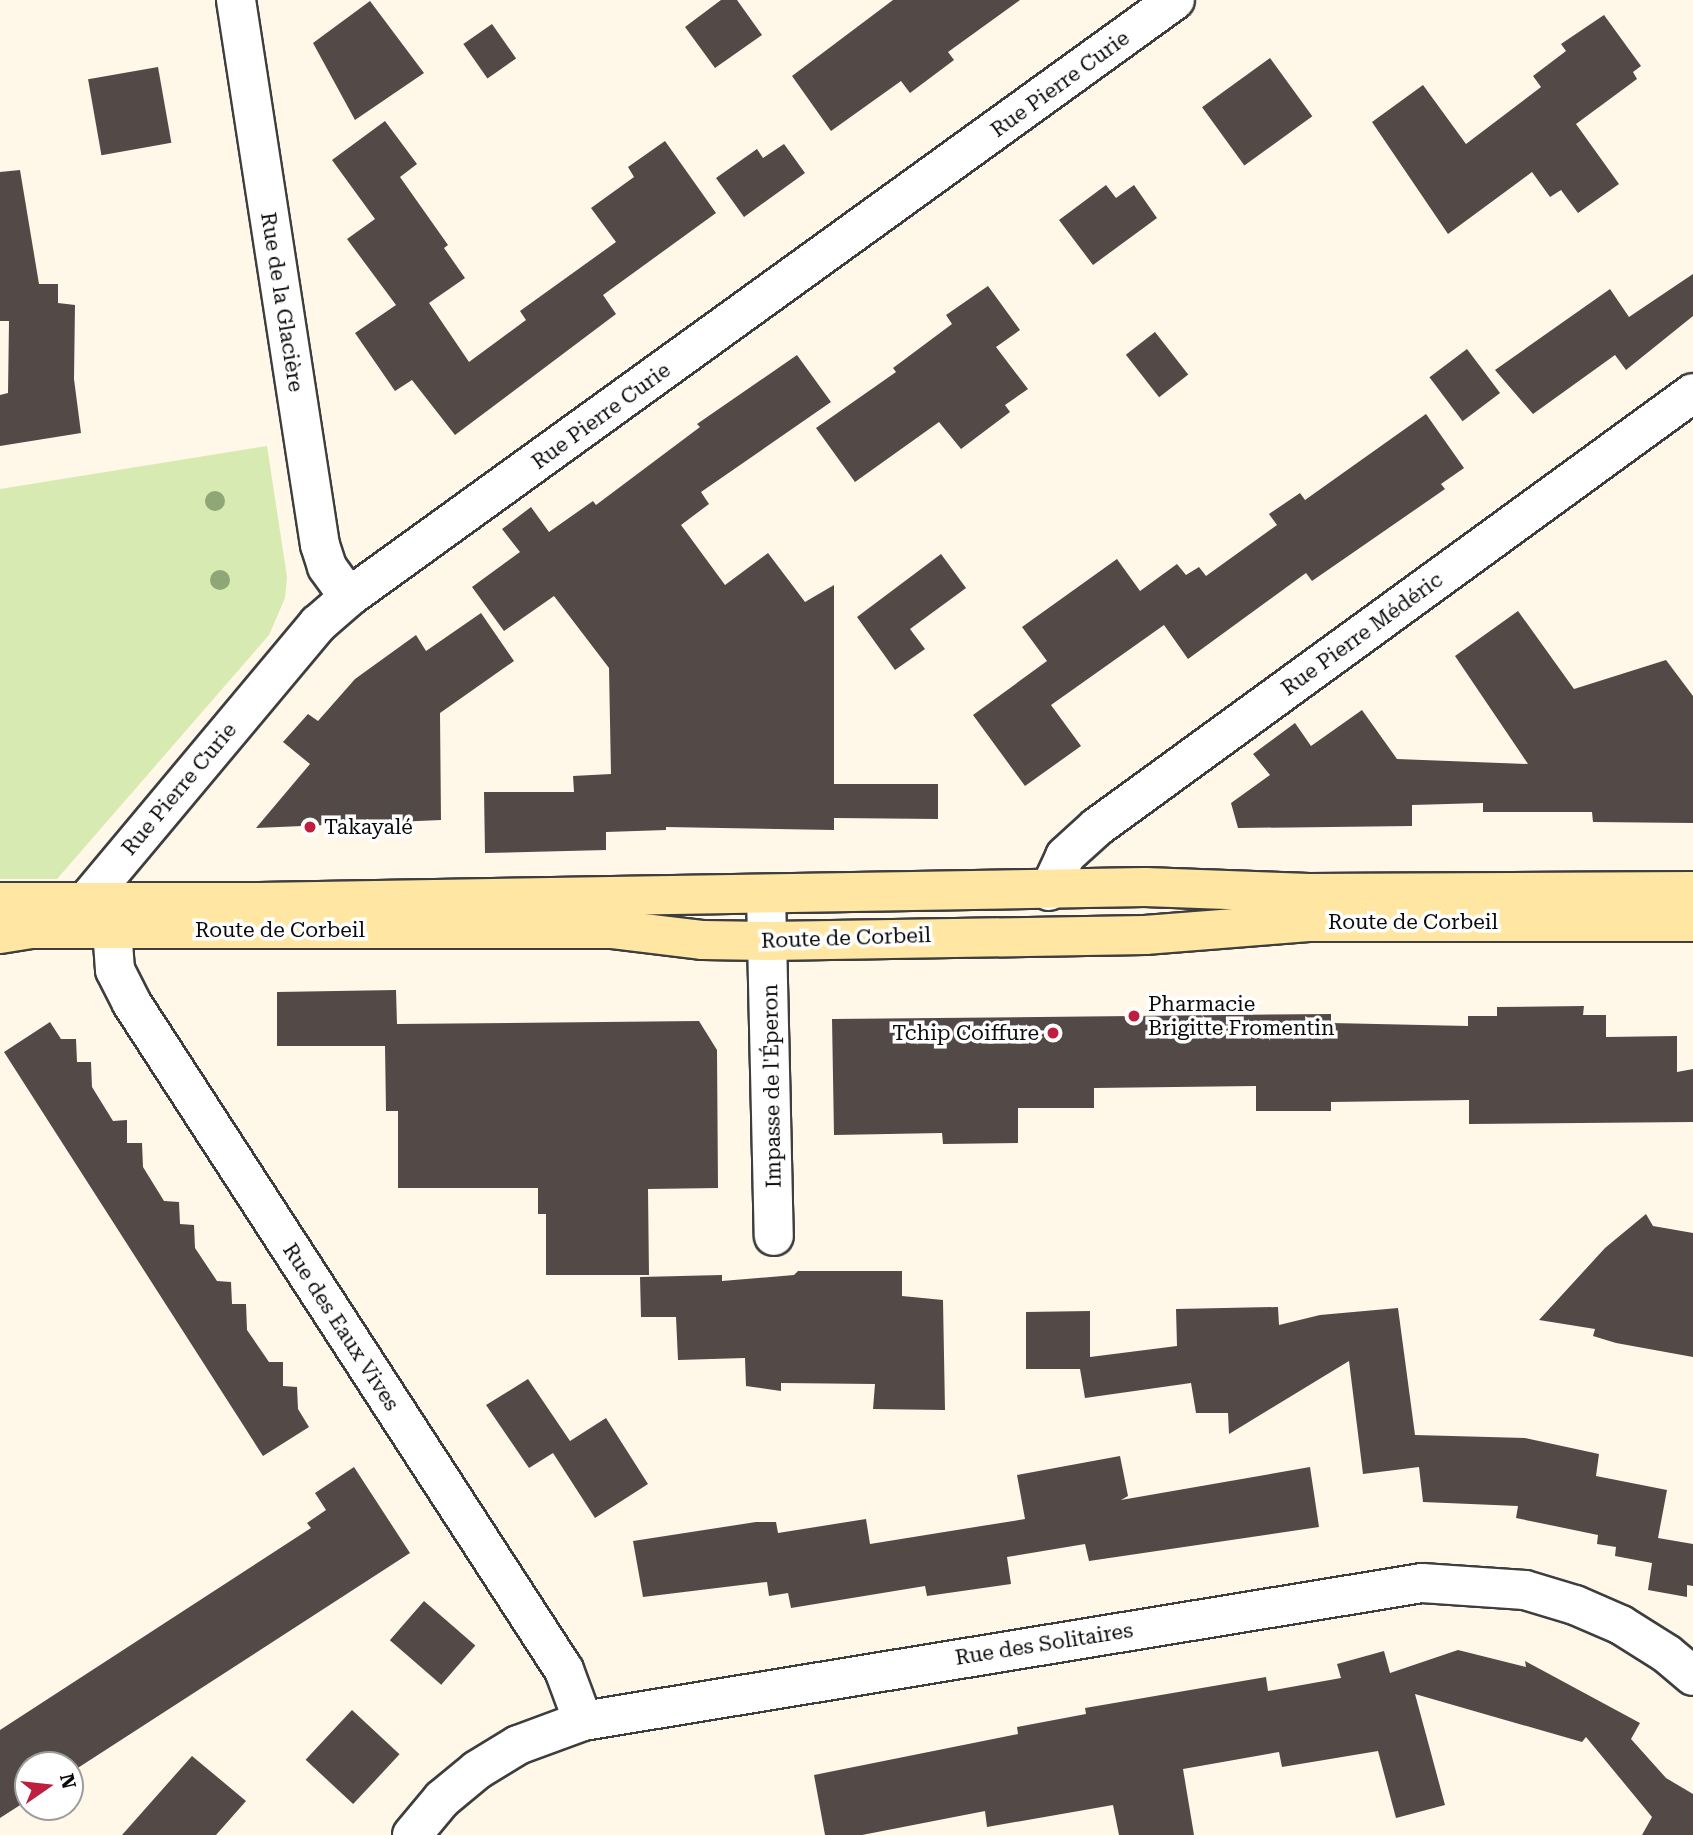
<!DOCTYPE html>
<html>
<head>
<meta charset="utf-8">
<style>
	body { margin:0 }
	#map { position:relative; width:1693px; height:1835px; overflow:hidden; background:#fff7e8; font-family:"Roboto Serif",serif }
	div>[style] { position:absolute }
	[style*='--x'] { left:calc(var(--x)*1px); top:calc(var(--y)*1px); width:calc(var(--w)*1px); rotate:calc(var(--a)*1deg) }
	.green>* { inset:0; background:#d7eab1 }
	.building>* { inset:0; background:#534a47; transform-origin:0 0 }
	.roads { filter:drop-shadow(2px 0 #3e3e3e) drop-shadow(-2px 0 #3e3e3e) drop-shadow(0 2px #3e3e3e) drop-shadow(0 -2px #3e3e3e) }
	.street>* { height:38px; margin:-19px; padding:0 19px; transform-origin:19px; border-radius:19px; background:#fff }
	.secondary>* { height:38px; margin:-19px; padding:0 19px; transform-origin:19px; border-radius:19px; background:#ffe7a3 }
	.trees>* { width:20px; height:20px; margin:-10px; border-radius:50%; background:#8fa677 }
	.dots>* { width:19px; height:19px; translate:-50% -50%; box-sizing:border-box; border:4px solid #fff; border-radius:50% }
	span { translate:-50% -50%; white-space:nowrap; text-align:center; line-height:1.15; -webkit-text-stroke:7px #fff; paint-order:stroke }
	.street-label { font-size:21px; color:#0b0b0b }
	.poi-label { font-size:21px; color:#0b0b0b }
	.left { translate:0 -50%; text-align:left }
	.right { translate:-100% -50%; text-align:right }
	.north { position:absolute; left:14px; top:1751px; width:70px; height:70px; box-sizing:border-box; background:#fff; border:2px solid #9d9d9d; border-radius:50%; rotate:76deg; font-size:19px; font-weight:700; line-height:28px; text-align:center; color:#0b0b0b }
	.north::after { content:''; display:block; margin:auto; width:24px; height:32px; background:#be1f3e; clip-path:polygon(50% 0,100% 100%,50% 72%,0 100%) }
</style>
</head>
<body>
<div id="map">
	<div class="green">
		<i style="clip-path:polygon(267px 446px,287px 577px,285px 598px,269px 635px,57px 879px,0 879px,0 489px)"></i>
	</div>
	<div class="building">
		<i style="clip-path:polygon(721px 0,737px 0,762px 35px,715px 68px,685px 27px)"></i>
		<i style="clip-path:polygon(893px 0,1020px 0,948px 52px,954px 60px,910px 93px,901px 81px,831px 131px,792px 76px)"></i>
		<i style="clip-path:polygon(370px 1px,424px 73px,355px 120px,313px 43px)"></i>
		<i style="clip-path:polygon(1604px 15px,1641px 66px,1633px 72px,1637px 79px,1576px 124px,1619px 184px,1578px 213px,1561px 190px,1550px 197px,1532px 172px,1448px 234px,1372px 122px,1423px 85px,1466px 144px,1541px 87px,1533px 76px,1566px 51px,1561px 44px)"></i>
		<i style="left:492px;top:24px;width:42px;height:35px;rotate:55deg"></i>
		<i style="left:1270px;top:58px;width:72px;height:84px;rotate:54deg"></i>
		<i style="left:158px;top:67px;width:77px;height:71px;rotate:80deg"></i>
		<i style="clip-path:polygon(385px 121px,417px 164px,400px 177px,448px 245px,444px 248px,465px 278px,429px 303px,469px 362px,526px 320px,520px 311px,616px 242px,591px 208px,634px 177px,628px 167px,665px 141px,716px 213px,603px 295px,616px 314px,455px 435px,412px 380px,395px 391px,355px 333px,396px 305px,347px 239px,375px 219px,332px 160px)"></i>
		<i style="clip-path:polygon(784px 144px,805px 173px,744px 217px,716px 178px,757px 149px,763px 158px)"></i>
		<i style="clip-path:polygon(20px 170px,39px 284px,58px 284px,58px 303px,75px 305px,74px 379px,81px 433px,0 446px,0 395px,8px 393px,9px 321px,0 321px,0 172px)"></i>
		<i style="clip-path:polygon(1106px 185px,1116px 198px,1134px 185px,1157px 218px,1093px 265px,1059px 220px)"></i>
		<i style="clip-path:polygon(1693px 274px,1693px 316px,1626px 370px,1615px 355px,1533px 414px,1495px 370px,1610px 289px,1629px 317px)"></i>
		<i style="clip-path:polygon(988px 286px,1020px 330px,996px 347px,1028px 389px,1005px 405px,1010px 412px,961px 449px,939px 422px,855px 482px,816px 428px,896px 372px,893px 368px,952px 324px,946px 315px)"></i>
		<i style="left:1155px;top:332px;width:54px;height:37px;rotate:52deg"></i>
		<i style="left:1467px;top:349px;width:55px;height:47px;rotate:53deg"></i>
		<i style="clip-path:polygon(797px 355px,831px 402px,701px 492px,709px 504px,681px 525px,725px 585px,768px 553px,805px 602px,834px 585px,834px 784px,938px 784px,938px 819px,834px 818px,834px 830px,666px 827px,666px 830px,606px 832px,606px 850px,485px 853px,484px 792px,574px 792px,573px 776px,611px 774px,609px 668px,554px 596px,504px 631px,472px 587px,520px 552px,502px 529px,531px 507px,549px 532px,593px 501px,596px 505px,700px 427px,697px 424px)"></i>
		<i style="clip-path:polygon(1426px 414px,1464px 468px,1441px 484px,1445px 489px,1312px 581px,1306px 573px,1188px 659px,1164px 625px,1051px 705px,1081px 746px,1025px 786px,973px 715px,1047px 661px,1022px 627px,1117px 559px,1140px 591px,1177px 564px,1186px 575px,1199px 567px,1206px 576px,1277px 525px,1269px 514px,1300px 493px,1305px 500px)"></i>
		<i style="clip-path:polygon(941px 554px,966px 588px,910px 629px,925px 649px,895px 670px,857px 617px)"></i>
		<i style="clip-path:polygon(1518px 611px,1574px 689px,1666px 660px,1693px 696px,1693px 823px,1593px 822px,1592px 812px,1483px 812px,1483px 803px,1412px 805px,1412px 826px,1238px 828px,1231px 803px,1270px 775px,1253px 754px,1295px 723px,1311px 746px,1362px 710px,1397px 759px,1528px 764px,1455px 656px)"></i>
		<i style="clip-path:polygon(481px 613px,514px 661px,440px 713px,441px 820px,256px 828px,310px 764px,283px 742px,308px 714px,318px 721px,355px 679px,416px 635px,426px 651px)"></i>
		<i style="clip-path:polygon(396px 990px,397px 1024px,699px 1021px,717px 1050px,718px 1188px,648px 1189px,649px 1275px,546px 1275px,546px 1214px,538px 1214px,538px 1188px,398px 1188px,398px 1111px,386px 1111px,385px 1046px,277px 1046px,277px 992px)"></i>
		<i style="clip-path:polygon(1584px 1006px,1583px 1015px,1606px 1015px,1606px 1037px,1677px 1036px,1677px 1072px,1693px 1069px,1693px 1122px,1469px 1124px,1469px 1100px,1331px 1102px,1331px 1111px,1256px 1111px,1256px 1086px,1094px 1088px,1094px 1108px,1018px 1108px,1018px 1143px,943px 1144px,942px 1133px,834px 1135px,832px 1019px,1331px 1014px,1331px 1023px,1468px 1026px,1468px 1016px,1497px 1016px,1497px 1007px)"></i>
		<i style="clip-path:polygon(50px 1022px,61px 1039px,76px 1039px,77px 1062px,91px 1062px,92px 1087px,113px 1121px,127px 1120px,127px 1143px,142px 1143px,143px 1167px,164px 1201px,179px 1202px,180px 1224px,194px 1225px,195px 1248px,217px 1281px,231px 1282px,232px 1304px,246px 1304px,247px 1330px,269px 1362px,283px 1362px,283px 1386px,297px 1387px,298px 1409px,309px 1427px,263px 1456px,4px 1052px)"></i>
		<i style="clip-path:polygon(1646px 1214px,1653px 1226px,1693px 1233px,1693px 1357px,1616px 1343px,1593px 1336px,1595px 1329px,1539px 1320px,1605px 1248px)"></i>
		<i style="clip-path:polygon(798px 1271px,902px 1271px,902px 1296px,943px 1300px,945px 1410px,873px 1409px,875px 1384px,781px 1383px,781px 1391px,746px 1386px,745px 1358px,678px 1360px,676px 1317px,641px 1317px,640px 1277px,722px 1275px,722px 1281px,794px 1275px)"></i>
		<i style="clip-path:polygon(1278px 1307px,1279px 1325px,1320px 1315px,1398px 1308px,1415px 1435px,1525px 1438px,1599px 1454px,1596px 1476px,1667px 1490px,1658px 1538px,1693px 1544px,1693px 1586px,1687px 1585px,1687px 1597px,1648px 1590px,1652px 1563px,1615px 1556px,1616px 1547px,1597px 1544px,1598px 1535px,1516px 1518px,1518px 1506px,1423px 1502px,1419px 1467px,1363px 1474px,1349px 1361px,1229px 1434px,1228px 1413px,1196px 1413px,1191px 1383px,1085px 1398px,1080px 1369px,1026px 1369px,1026px 1312px,1090px 1311px,1090px 1357px,1177px 1346px,1176px 1309px)"></i>
		<i style="clip-path:polygon(528px 1379px,570px 1441px,606px 1418px,648px 1484px,595px 1518px,553px 1453px,529px 1468px,486px 1405px)"></i>
		<i style="clip-path:polygon(1120px 1456px,1128px 1496px,1121px 1500px,1310px 1467px,1319px 1527px,1089px 1561px,1085px 1544px,1007px 1557px,1011px 1584px,927px 1596px,925px 1586px,791px 1608px,788px 1593px,769px 1596px,767px 1582px,643px 1597px,633px 1541px,756px 1522px,776px 1522px,778px 1533px,866px 1519px,870px 1544px,1025px 1519px,1017px 1475px)"></i>
		<i style="clip-path:polygon(354px 1467px,410px 1553px,70px 1773px,70px 1765px,28px 1765px,28px 1800px,0 1818px,0 1730px,311px 1528px,307px 1523px,326px 1510px,315px 1493px)"></i>
		<i style="left:424px;top:1601px;width:68px;height:52px;rotate:41deg"></i>
		<i style="clip-path:polygon(1458px 1650px,1526px 1667px,1525px 1661px,1640px 1723px,1631px 1739px,1666px 1778px,1693px 1794px,1693px 1835px,1642px 1835px,1652px 1817px,1586px 1737px,1582px 1742px,1415px 1694px,1445px 1805px,1396px 1818px,1378px 1751px,1282px 1767px,1279px 1752px,1183px 1769px,1194px 1835px,1119px 1835px,1113px 1805px,987px 1827px,985px 1811px,862px 1835px,825px 1835px,814px 1775px,1018px 1734px,1017px 1727px,1086px 1714px,1085px 1708px,1266px 1677px,1268px 1691px,1341px 1678px,1337px 1664px,1384px 1651px,1390px 1673px)"></i>
		<i style="left:352px;top:1710px;width:65px;height:68px;rotate:43deg"></i>
		<i style="clip-path:polygon(192px 1756px,246px 1801px,216px 1835px,122px 1835px)"></i>
	</div>
	<div class="roads">
		<div class="street">
			<i style="--x:236;--y:0;--w:551;--a:81.24"></i>
			<i style="--x:320;--y:545;--w:23;--a:72"></i>
			<i style="--x:327;--y:567;--w:37;--a:54"></i>
			<i style="--x:1049;--y:891;--w:38;--a:-65"></i>
			<i style="--x:1065;--y:856;--w:43;--a:-42.2"></i>
			<i style="--x:1097;--y:827;--w:737;--a:-36.06"></i>
			<i style="--x:766;--y:894;--w:342;--a:88.7"></i>
			<i style="--x:88;--y:899;--w:359;--a:-50.1"></i>
			<i style="--x:318;--y:624;--w:41;--a:-41.1"></i>
			<i style="--x:349;--y:597;--w:1019;--a:-35.86"></i>
			<i style="--x:112;--y:929;--w:41;--a:85.8"></i>
			<i style="--x:115;--y:970;--w:36;--a:63"></i>
			<i style="--x:131;--y:1002;--w:796;--a:57.05"></i>
			<i style="--x:564;--y:1670;--w:54;--a:69.6"></i>
			<i style="--x:412;--y:1835;--w:47;--a:-50.2"></i>
			<i style="--x:442;--y:1799;--w:45;--a:-39.6"></i>
			<i style="--x:477;--y:1770;--w:48;--a:-31.4"></i>
			<i style="--x:518;--y:1745;--w:69;--a:-20.3"></i>
			<i style="--x:583;--y:1721;--w:850;--a:-9.34"></i>
			<i style="--x:1422;--y:1583;--w:103;--a:3.9"></i>
			<i style="--x:1525;--y:1590;--w:52;--a:16.7"></i>
			<i style="--x:1575;--y:1605;--w:50;--a:23.5"></i>
			<i style="--x:1621;--y:1625;--w:54;--a:32.2"></i>
			<i style="--x:1667;--y:1654;--w:34;--a:40"></i>
		</div>
		<div class="secondary">
			<i style="--x:0;--y:902;--w:259;--a:0"></i>
			<i style="--x:259;--y:902;--w:886;--a:-0.97"></i>
			<i style="--x:1145;--y:887;--w:164;--a:2.1"></i>
			<i style="--x:1309;--y:893;--w:384;--a:-0.3"></i>
			<i style="--x:0;--y:934;--w:30;--a:-9"></i>
			<i style="--x:30;--y:929;--w:581;--a:0"></i>
			<i style="--x:611;--y:929;--w:93;--a:6.8"></i>
			<i style="--x:703;--y:940;--w:66;--a:0.9"></i>
			<i style="--x:769;--y:941;--w:376;--a:-0.9"></i>
			<i style="--x:1145;--y:935;--w:167;--a:-4.5"></i>
			<i style="--x:1311;--y:922;--w:382;--a:0"></i>
		</div>
	</div>
	<div class="trees">
		<i style="left:215px;top:501px"></i>
		<i style="left:220px;top:580px"></i>
	</div>
	<div class="dots">
		<i style="left:310px;top:827px;background:#be1f3e"></i>
		<i style="left:1134px;top:1016px;background:#be1f3e"></i>
		<i style="left:1053px;top:1033px;background:#be1f3e"></i>
	</div>
	<div class="street-label">
		<span style="left:1060px;top:84px;rotate:-36deg">Rue Pierre Curie</span>
		<span style="left:282px;top:302px;rotate:81deg">Rue de la Glacière</span>
		<span style="left:601px;top:416px;rotate:-36deg">Rue Pierre Curie</span>
		<span style="left:1362px;top:634px;rotate:-36deg">Rue Pierre Médéric</span>
		<span style="left:179px;top:789px;rotate:-50deg">Rue Pierre Curie</span>
		<span style="left:1413px;top:922px">Route de Corbeil</span>
		<span style="left:280px;top:930px">Route de Corbeil</span>
		<span style="left:846px;top:938px;rotate:-2deg">Route de Corbeil</span>
		<span style="left:772px;top:1086px;rotate:-91deg">Impasse de l'Éperon</span>
		<span style="left:341px;top:1327px;rotate:57deg">Rue des Eaux Vives</span>
		<span style="left:1044px;top:1644px;rotate:-9deg">Rue des Solitaires</span>
	</div>
	<div class="poi-label">
		<span class="left" style="left:324px;top:827px">Takayalé</span>
		<span class="left" style="left:1148px;top:1016px">Pharmacie<br>Brigitte Fromentin</span>
		<span class="right" style="left:1039px;top:1033px">Tchip Coiffure</span>
	</div>
	<div class="north">N</div>
</div>
</body>
</html>
